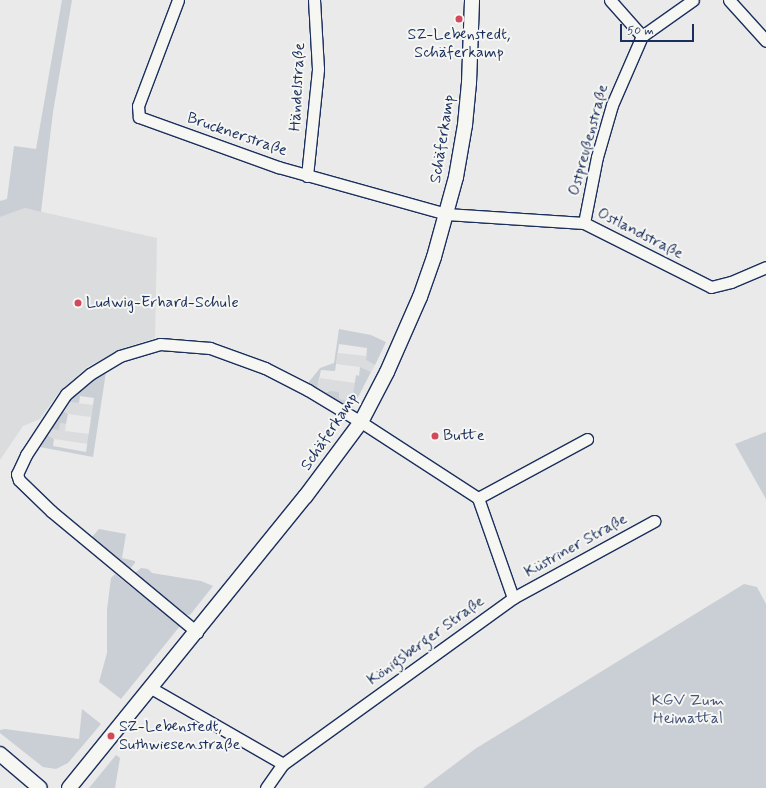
<!DOCTYPE html>
<html>
<head>
<meta charset="utf-8">
<style>
	body { margin:0 }
	#map { position:relative; width:766px; height:788px; overflow:hidden; background:#e9eae9; font-family:Mynerve,sans-serif }
	div>[style] { position:absolute }
	[style*='--x'] { left:calc(var(--x)*1px); top:calc(var(--y)*1px); width:calc(var(--w)*1px); rotate:calc(var(--a)*1deg) }
	.built>* { inset:0; background:#dadcde }
	.green>* { inset:0; background:#caced5 }
	.roads { filter:drop-shadow(1px 0 #1b2f5e) drop-shadow(-1px 0 #1b2f5e) drop-shadow(0 1px #1b2f5e) drop-shadow(0 -1px #1b2f5e) }
	.minor>* { height:11px; margin:-5.5px; padding:0 5.5px; transform-origin:5.5px; border-radius:5.5px; background:#f6f6f2 }
	.tertiary>* { height:14px; margin:-7px; padding:0 7px; transform-origin:7px; border-radius:7px; background:#f6f6f2 }
	.dots>* { width:11px; height:11px; translate:-50% -50%; box-sizing:border-box; border:2px solid #f6f6f2; border-radius:50% }
	span { translate:-50% -50%; white-space:nowrap; text-align:center; line-height:1.15; -webkit-text-stroke:4px #f6f6f2; paint-order:stroke }
	.poi-label { font-size:16px; color:#1b2f5e }
	.left { translate:0 -50%; text-align:left }
	.street-label { font-size:16px; color:#1b2f5e }
	.park-label { font-size:16px; color:#47577c }
	.scale { position:absolute; left:620px; top:24px; width:74px; height:18px; box-sizing:border-box; border:2px solid #1b2f5e; border-top:0; padding-left:5px; font-size:12px; line-height:14px; white-space:nowrap; color:#1b2f5e; -webkit-text-stroke:3px #f6f6f2; paint-order:stroke }
</style>
</head>
<body>
<div id="map">
	<div class="built">
		<i style="clip-path:polygon(25px 208px,157px 238px,155px 338px,126px 347px,87px 367px,59px 392px,40px 419px,23px 426px,0 460px,0 217px)"></i>
		<i style="clip-path:polygon(338px 353px,366px 356px,366px 360px,375px 365px,371px 372px,360px 367px,336px 364px)"></i>
		<i style="clip-path:polygon(320px 378px,355px 383px,352px 401px,338px 399px,339px 393px,327px 391px,325px 393px,317px 388px)"></i>
		<i style="clip-path:polygon(69px 402px,93px 405px,91px 417px,68px 414px,63px 411px)"></i>
		<i style="clip-path:polygon(60px 423px,66px 424px,65px 431px,89px 434px,88px 444px,54px 439px,47px 435px,51px 429px,58px 430px)"></i>
	</div>
	<div class="green">
		<i style="clip-path:polygon(62px 0,72px 0,53px 112px,41px 212px,25px 208px,0 217px,0 201px,7px 199px,14px 146px,36px 149px)"></i>
		<i style="clip-path:polygon(339px 329px,371px 335px,386px 342px,375px 365px,366px 360px,367px 348px,339px 344px,335px 371px,321px 370px,317px 388px,308px 383px,320px 368px,334px 363px)"></i>
		<i style="clip-path:polygon(360px 367px,371px 372px,352px 409px,325px 393px,330px 391px,339px 392px,339px 399px,352px 401px,356px 375px,359px 376px)"></i>
		<i style="clip-path:polygon(106px 372px,93px 457px,40px 447px,47px 435px,54px 439px,53px 446px,86px 452px,94px 398px,80px 396px,79px 403px,69px 402px,93px 379px)"></i>
		<i style="clip-path:polygon(63px 411px,68px 414px,66px 424px,60px 423px,59px 430px,51px 429px)"></i>
		<i style="clip-path:polygon(766px 432px,766px 499px,735px 444px)"></i>
		<i style="clip-path:polygon(99px 529px,126px 534px,122px 558px,135px 561px,135px 563px,130px 569px,92px 537px)"></i>
		<i style="clip-path:polygon(141px 568px,148px 569px,152px 573px,201px 581px,213px 586px,190px 615px,187px 615px,135px 573px)"></i>
		<i style="clip-path:polygon(115px 574px,180px 626px,121px 699px,99px 682px,107px 653px,107px 610px,111px 578px)"></i>
		<i style="clip-path:polygon(744px 584px,757px 587px,766px 604px,766px 788px,423px 788px,475px 749px)"></i>
		<i style="clip-path:polygon(82px 709px,101px 724px,68px 763px,56px 769px,43px 767px,0 733px,0 730px,5px 729px,79px 739px)"></i>
		<i style="clip-path:polygon(116px 755px,120px 758px,115px 788px,89px 788px)"></i>
	</div>
	<div class="roads">
		<div class="minor">
			<i style="--x:178;--y:0;--w:113;--a:110.7"></i>
			<i style="--x:138;--y:106;--w:11;--a:85"></i>
			<i style="--x:139;--y:117;--w:148;--a:19.8"></i>
			<i style="--x:278;--y:167;--w:174;--a:15.6"></i>
			<i style="--x:446;--y:214;--w:138;--a:3.7"></i>
			<i style="--x:584;--y:223;--w:142;--a:26.7"></i>
			<i style="--x:711;--y:287;--w:21;--a:-14"></i>
			<i style="--x:731;--y:282;--w:38;--a:-23"></i>
			<i style="--x:610;--y:0;--w:48;--a:48.4"></i>
			<i style="--x:729;--y:0;--w:55;--a:47.9"></i>
			<i style="--x:307;--y:176;--w:108;--a:-84.1"></i>
			<i style="--x:318;--y:69;--w:69;--a:-93.3"></i>
			<i style="--x:584;--y:223;--w:67;--a:-78.9"></i>
			<i style="--x:597;--y:157;--w:54;--a:-73.9"></i>
			<i style="--x:612;--y:105;--w:75;--a:-66.5"></i>
			<i style="--x:642;--y:36;--w:62;--a:-35.2"></i>
			<i style="--x:478;--y:498;--w:124;--a:-28.4"></i>
			<i style="--x:513;--y:598;--w:161;--a:-28.6"></i>
			<i style="--x:151;--y:688;--w:152;--a:29.9"></i>
			<i style="--x:283;--y:764;--w:284;--a:-35.8"></i>
			<i style="--x:513;--y:598;--w:106;--a:-109.3"></i>
			<i style="--x:478;--y:498;--w:140;--a:-147"></i>
			<i style="--x:361;--y:422;--w:62;--a:-148.9"></i>
			<i style="--x:308;--y:390;--w:48;--a:-152.9"></i>
			<i style="--x:265;--y:368;--w:59;--a:-160"></i>
			<i style="--x:210;--y:348;--w:50;--a:-175.4"></i>
			<i style="--x:160;--y:344;--w:42;--a:163.3"></i>
			<i style="--x:120;--y:356;--w:35;--a:149"></i>
			<i style="--x:90;--y:374;--w:31;--a:140"></i>
			<i style="--x:66;--y:394;--w:73;--a:123.3"></i>
			<i style="--x:26;--y:455;--w:21;--a:115"></i>
			<i style="--x:17;--y:474;--w:6;--a:72"></i>
			<i style="--x:19;--y:480;--w:45;--a:44.1"></i>
			<i style="--x:51;--y:511;--w:190;--a:39.7"></i>
			<i style="--x:266;--y:788;--w:29;--a:-55"></i>
		</div>
		<div class="tertiary">
			<i style="--x:0;--y:754;--w:52;--a:40.4"></i>
			<i style="--x:69;--y:788;--w:375;--a:-51"></i>
			<i style="--x:305;--y:497;--w:94;--a:-53.3"></i>
			<i style="--x:361;--y:422;--w:56;--a:-62.5"></i>
			<i style="--x:387;--y:372;--w:82;--a:-66.3"></i>
			<i style="--x:420;--y:297;--w:42;--a:-70.7"></i>
			<i style="--x:434;--y:257;--w:83;--a:-74.6"></i>
			<i style="--x:456;--y:177;--w:53;--a:-80.2"></i>
			<i style="--x:465;--y:125;--w:42;--a:-84.6"></i>
			<i style="--x:469;--y:83;--w:83;--a:-87.9"></i>
		</div>
	</div>
	<div class="dots">
		<i style="left:459px;top:19px;background:#d1495b"></i>
		<i style="left:78px;top:303px;background:#d1495b"></i>
		<i style="left:435px;top:436px;background:#d1495b"></i>
		<i style="left:111px;top:736px;background:#d1495b"></i>
	</div>
	<div class="poi-label">
		<span style="left:459px;top:44px">SZ-Lebenstedt,<br>Schäferkamp</span>
		<span class="left" style="left:86px;top:303px">Ludwig-Erhard-Schule</span>
		<span class="left" style="left:443px;top:436px">Butte</span>
		<span class="left" style="left:119px;top:736px">SZ-Lebenstedt,<br>Suthwiesenstraße</span>
	</div>
	<div class="street-label">
		<span style="left:298px;top:87px;rotate:-87deg">Händelstraße</span>
		<span style="left:237px;top:135px;rotate:19deg">Brucknerstraße</span>
		<span style="left:443px;top:139px;rotate:-81deg">Schäferkamp</span>
		<span style="left:589px;top:140px;rotate:-75deg">Ostpreußenstraße</span>
		<span style="left:640px;top:234px;rotate:27deg">Ostlandstraße</span>
		<span style="left:330px;top:432px;rotate:-56deg">Schäferkamp</span>
		<span style="left:576px;top:546px;rotate:-29deg">Küstriner Straße</span>
		<span style="left:426px;top:641px;rotate:-36deg">Königsberger Straße</span>
	</div>
	<div class="park-label">
		<span style="left:688px;top:710px">KGV Zum<br>Heimattal</span>
	</div>
	<div class="scale">50 m</div>
</div>
</body>
</html>
